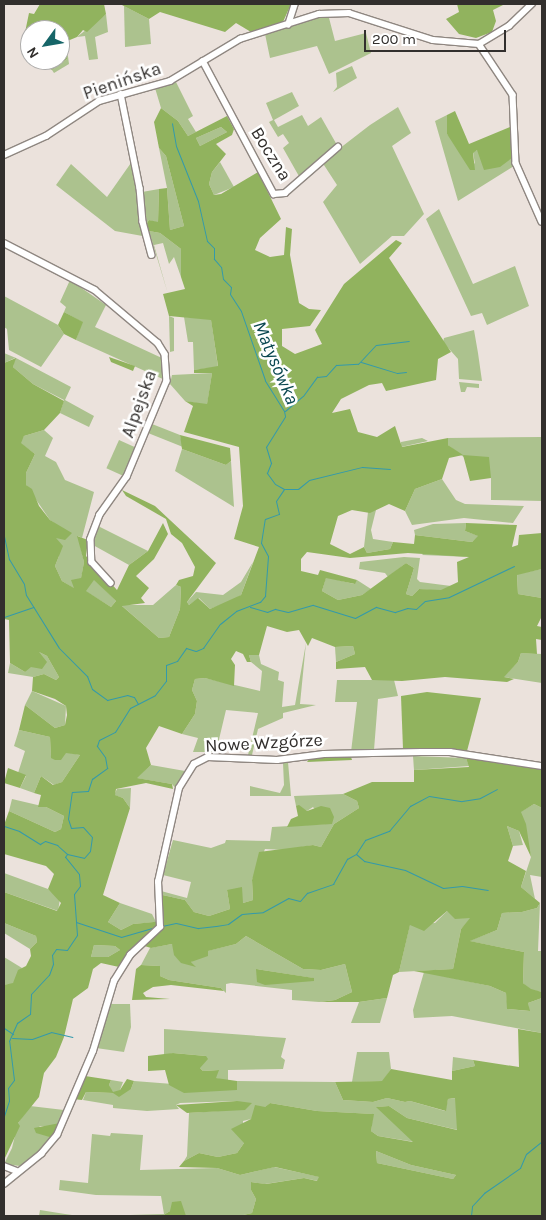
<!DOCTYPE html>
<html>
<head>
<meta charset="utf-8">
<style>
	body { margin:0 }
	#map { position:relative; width:546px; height:1220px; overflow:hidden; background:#ebe2dc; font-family:Karla,sans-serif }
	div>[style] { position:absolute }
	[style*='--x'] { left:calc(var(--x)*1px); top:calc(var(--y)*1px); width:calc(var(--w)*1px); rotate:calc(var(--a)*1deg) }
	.green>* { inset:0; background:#acc28e; transform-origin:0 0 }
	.forest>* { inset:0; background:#91b35e }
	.stream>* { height:1px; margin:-0.5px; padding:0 0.5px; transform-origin:0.5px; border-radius:0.5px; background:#339aab }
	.roads { filter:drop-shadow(1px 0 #8f8781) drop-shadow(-1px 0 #8f8781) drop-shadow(0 1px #8f8781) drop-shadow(0 -1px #8f8781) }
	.minor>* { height:5.5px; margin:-2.75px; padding:0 2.75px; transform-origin:2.75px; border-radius:2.75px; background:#fff }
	span { translate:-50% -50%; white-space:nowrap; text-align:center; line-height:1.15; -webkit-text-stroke:5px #fff; paint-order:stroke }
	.street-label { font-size:18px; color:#322f2d }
	.water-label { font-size:19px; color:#0b4851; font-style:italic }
	.frame { position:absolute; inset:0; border:5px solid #322f2d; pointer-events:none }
	.north { position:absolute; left:20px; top:20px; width:50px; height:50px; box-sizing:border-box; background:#fff; border:1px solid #adacab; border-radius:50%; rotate:238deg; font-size:14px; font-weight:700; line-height:20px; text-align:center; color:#322f2d }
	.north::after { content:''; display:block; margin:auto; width:18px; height:22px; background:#166568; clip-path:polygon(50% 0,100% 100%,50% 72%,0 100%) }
	.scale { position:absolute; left:364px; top:30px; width:142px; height:22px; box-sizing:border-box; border:2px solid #322f2d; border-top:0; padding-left:6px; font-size:15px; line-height:18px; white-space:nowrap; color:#322f2d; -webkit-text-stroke:4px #fff; paint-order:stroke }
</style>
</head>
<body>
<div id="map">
	<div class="green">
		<i style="clip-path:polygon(124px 6px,149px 19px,151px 44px,125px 47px)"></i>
		<i style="clip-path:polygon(106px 14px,108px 32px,95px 37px,98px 59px,89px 60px,85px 36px,77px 37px)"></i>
		<i style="clip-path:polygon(328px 14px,335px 41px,366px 33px,371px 53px,329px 74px,317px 46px,270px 58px,265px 34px)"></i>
		<i style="clip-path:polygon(66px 41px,69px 64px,54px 73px,52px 70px,67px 59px)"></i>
		<i style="clip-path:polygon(352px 66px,357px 78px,333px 92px,337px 87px,336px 73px)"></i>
		<i style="clip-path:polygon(176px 82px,193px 116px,188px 119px,196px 132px,188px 136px,178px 121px,161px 108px,155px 88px)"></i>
		<i style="clip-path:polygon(292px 92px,299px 106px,274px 120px,278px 127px,302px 115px,308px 126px,321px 117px,337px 145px,300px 178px,283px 148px,289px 143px,283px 134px,278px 137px,269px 122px,273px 120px,266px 103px)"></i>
		<i style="clip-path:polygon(398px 107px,411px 133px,392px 146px,424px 214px,404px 236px,392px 236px,360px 264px,323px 202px,337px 185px,322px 162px,370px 125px)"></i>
		<i style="clip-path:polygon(447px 115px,447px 134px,475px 164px,473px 152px,477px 150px,504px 162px,512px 158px,514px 166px,458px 201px,435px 121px)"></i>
		<i style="clip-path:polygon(221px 127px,227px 132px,200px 146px,196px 138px)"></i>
		<i style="clip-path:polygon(159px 148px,166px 156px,184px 226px,170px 230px,167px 188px)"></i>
		<i style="clip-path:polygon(133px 160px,148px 237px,115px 231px,56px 185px,71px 164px,107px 197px)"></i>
		<i style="clip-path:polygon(220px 162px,234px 187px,214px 195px,209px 184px,212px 172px)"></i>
		<i style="clip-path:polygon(159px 189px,158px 223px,149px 220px,147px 223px,142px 192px)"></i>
		<i style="clip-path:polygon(439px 209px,473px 284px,515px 266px,529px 306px,487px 325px,482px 313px,471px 316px,426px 219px)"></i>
		<i style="clip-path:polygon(149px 231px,160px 233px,181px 249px,181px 277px,174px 257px,169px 264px,163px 243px,154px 245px,168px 294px)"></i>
		<i style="clip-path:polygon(70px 280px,106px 305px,95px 327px,164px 359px,165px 380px,76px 340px,82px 322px,64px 312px,66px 307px,60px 302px)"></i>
		<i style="clip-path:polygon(4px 296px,58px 325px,64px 334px,41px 367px,9px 350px,7px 329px,4px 327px)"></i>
		<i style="clip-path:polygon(169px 316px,174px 318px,174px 351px,170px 352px)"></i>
		<i style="clip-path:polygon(184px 317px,211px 319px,218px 367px,194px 370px,193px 342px,188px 342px)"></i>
		<i style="clip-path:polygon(474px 330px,478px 353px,482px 381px,459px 379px,458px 359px,443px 342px,444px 338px)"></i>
		<i style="clip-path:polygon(4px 353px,16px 358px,71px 387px,65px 400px,94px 416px,89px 427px,60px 413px,64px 400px,33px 384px,13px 367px,15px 358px,4px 363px)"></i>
		<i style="clip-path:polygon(212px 373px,207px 405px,185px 401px,170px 384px,172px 375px)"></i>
		<i style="clip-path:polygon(459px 382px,479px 384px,479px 388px,467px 387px,465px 392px,461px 392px)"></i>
		<i style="clip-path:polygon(152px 424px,180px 435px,183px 447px,148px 433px)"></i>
		<i style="clip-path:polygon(44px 430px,53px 438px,45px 456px,56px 462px,65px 480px,94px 492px,82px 538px,78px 536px,84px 562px,81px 579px,75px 589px,62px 581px,55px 566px,59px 556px,55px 537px,65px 531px,50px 520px,26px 485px,26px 473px,35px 454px,20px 443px,24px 436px)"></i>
		<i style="clip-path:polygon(542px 437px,542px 501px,491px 500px,491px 478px,448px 445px,448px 438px)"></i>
		<i style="clip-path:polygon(422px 438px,428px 441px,401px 447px,401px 442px)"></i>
		<i style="left:119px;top:440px;width:20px;height:31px;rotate:24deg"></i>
		<i style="clip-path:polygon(182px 449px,226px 465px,231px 461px,234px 507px,175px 471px)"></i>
		<i style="clip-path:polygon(442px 479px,456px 500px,465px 504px,524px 506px,513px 523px,464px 518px,412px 525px,405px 511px,415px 489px)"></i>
		<i style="clip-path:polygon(376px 510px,371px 530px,373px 539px,393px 542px,390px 549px,367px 553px,364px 547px,368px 512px)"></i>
		<i style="clip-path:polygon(466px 523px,465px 531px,479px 536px,472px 542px,415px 535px,414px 530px,433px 524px)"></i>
		<i style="clip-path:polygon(98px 526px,148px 551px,129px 565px,93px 545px)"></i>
		<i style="clip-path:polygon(425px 552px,438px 552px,470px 557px,422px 555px)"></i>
		<i style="clip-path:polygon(404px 557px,420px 558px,417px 579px,420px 582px,451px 586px,441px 591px,419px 589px,412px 596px,406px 594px,414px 568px,406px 563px,388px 577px,385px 573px,359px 569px,360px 562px)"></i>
		<i style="clip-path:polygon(253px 562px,241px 595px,234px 600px,210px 609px,199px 598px,189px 605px,187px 602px,196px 592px,223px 595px,241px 582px)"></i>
		<i style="clip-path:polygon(542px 569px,542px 598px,518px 594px,517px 574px)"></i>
		<i style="clip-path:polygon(326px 577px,354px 584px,357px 580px,371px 589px,362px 595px,338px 600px,322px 591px)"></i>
		<i style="clip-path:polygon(94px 579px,116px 601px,111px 607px,85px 591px)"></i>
		<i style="clip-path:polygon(176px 585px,181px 587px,180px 609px,169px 637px,159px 638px,121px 605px,153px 605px)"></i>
		<i style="clip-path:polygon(306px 643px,300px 704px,316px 705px,283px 713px,283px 718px,258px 729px,252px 755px,248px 755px,258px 713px,226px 710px,216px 752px,193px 752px,198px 738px,182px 734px,195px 714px,197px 701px,192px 690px,195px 679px,205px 678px,260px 691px,262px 671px,251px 662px,249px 655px,259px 655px,261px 664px,279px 672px,278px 680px,284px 682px,282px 707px,295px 705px)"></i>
		<i style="clip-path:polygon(353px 646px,355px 654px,336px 662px,335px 647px)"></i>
		<i style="clip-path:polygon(37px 651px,47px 656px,59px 677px,56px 680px,44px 674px,33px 677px,8px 673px,10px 663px,25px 672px)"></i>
		<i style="clip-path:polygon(521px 653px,542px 654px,542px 683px,503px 677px,518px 662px)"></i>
		<i style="clip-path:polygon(337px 680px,394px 680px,398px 696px,378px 699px,374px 750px,351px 752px,357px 702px,335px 702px)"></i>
		<i style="clip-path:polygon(32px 691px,66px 706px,65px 725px,55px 728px,25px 705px)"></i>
		<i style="clip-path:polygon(19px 730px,50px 737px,51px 757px,66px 752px,80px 755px,62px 782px,54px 785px,41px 776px,34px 793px,20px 788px,26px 776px,18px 773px,25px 751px,14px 746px)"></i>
		<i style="clip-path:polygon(413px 756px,466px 758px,469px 766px,414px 770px)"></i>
		<i style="clip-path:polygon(288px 762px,291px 796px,250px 796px,250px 786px,280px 793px,284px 785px,283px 763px)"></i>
		<i style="clip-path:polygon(151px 765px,185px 771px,177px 790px,172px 784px,136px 778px)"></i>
		<i style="clip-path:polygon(131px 788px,130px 808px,123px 798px,114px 795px,117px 789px)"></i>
		<i style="clip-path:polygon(343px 794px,357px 801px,359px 808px,334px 824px,321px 847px,313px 845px,284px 850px,265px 849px,252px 880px,253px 900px,243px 903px,227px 890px,230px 909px,209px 916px,194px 912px,185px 900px,158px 894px,161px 891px,187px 898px,191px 882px,163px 875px,173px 840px,211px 848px,225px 843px,226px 840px,270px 841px,272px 827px,326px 824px,313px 807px,307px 811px,296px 806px,294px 796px)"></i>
		<i style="clip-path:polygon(12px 799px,46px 807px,64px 816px,61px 829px,55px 832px,9px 811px)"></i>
		<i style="clip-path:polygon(534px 804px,542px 808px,542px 877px,530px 875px,535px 899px,521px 887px,531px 857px,520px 812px)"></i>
		<i style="clip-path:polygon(507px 826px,519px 831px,523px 845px,513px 846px)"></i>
		<i style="clip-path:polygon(4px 873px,48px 889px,60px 899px,58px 911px,4px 892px)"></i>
		<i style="clip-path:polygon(120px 903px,152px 914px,156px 922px,133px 924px,121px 930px,108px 922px)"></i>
		<i style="clip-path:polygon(540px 903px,538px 951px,542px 951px,542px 992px,531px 990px,523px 983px,524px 952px,469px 941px,497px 930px,502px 913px,522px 912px,537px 908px)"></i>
		<i style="clip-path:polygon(447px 911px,471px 918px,461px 929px,453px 969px,399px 972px,410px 924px,435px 923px)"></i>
		<i style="clip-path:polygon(4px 923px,36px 936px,37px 942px,30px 949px,4px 933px)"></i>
		<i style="clip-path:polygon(evenodd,246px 936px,303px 969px,321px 970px,345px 964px,352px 992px,335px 1000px,319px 1002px,292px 1000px,292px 990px,231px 983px,226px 984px,226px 993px,221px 988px,169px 980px,160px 976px,160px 966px,141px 965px,150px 948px,172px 944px,195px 966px,191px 962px,207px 951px,236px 944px,246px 936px,256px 969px,313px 978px,314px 980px,293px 982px,256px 969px)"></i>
		<i style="clip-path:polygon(94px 945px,115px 946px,120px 950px,108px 957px,91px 957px)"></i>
		<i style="clip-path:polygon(4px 957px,22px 968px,13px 984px,4px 985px)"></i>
		<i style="clip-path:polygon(424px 972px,490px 986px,506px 993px,508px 1009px,529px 1011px,528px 1003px,542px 998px,542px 1033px,452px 1016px,414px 1018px,413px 1010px)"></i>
		<i style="clip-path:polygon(387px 998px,380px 1023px,351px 1023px,359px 1002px)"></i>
		<i style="clip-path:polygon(109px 1004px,130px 1004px,131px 1027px,124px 1052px,96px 1048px)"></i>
		<i style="clip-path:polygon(164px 1029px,286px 1038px,281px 1057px,285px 1060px,283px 1069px,228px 1070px,228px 1081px,215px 1078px,218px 1070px,203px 1071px,199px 1067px,206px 1056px,173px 1053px,164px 1056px)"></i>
		<i style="clip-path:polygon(357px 1052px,389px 1052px,391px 1069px,383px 1081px,352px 1082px)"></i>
		<i style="clip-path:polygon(453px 1057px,473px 1060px,475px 1066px,452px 1071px)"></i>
		<i style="clip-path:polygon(111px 1080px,123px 1082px,120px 1090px,131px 1089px,134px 1081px,237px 1089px,237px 1081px,335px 1082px,343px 1100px,373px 1102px,387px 1098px,405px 1102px,410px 1101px,445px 1111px,448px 1099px,456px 1098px,458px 1130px,407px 1118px,389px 1106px,377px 1107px,415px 1142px,378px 1136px,371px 1131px,373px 1114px,317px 1111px,270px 1103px,251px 1119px,243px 1121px,244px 1143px,237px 1153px,218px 1157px,199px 1153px,184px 1161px,187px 1156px,189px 1113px,218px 1111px,237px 1101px,180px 1103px,176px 1105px,179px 1109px,147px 1111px,113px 1108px,113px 1105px,83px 1100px,86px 1092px,112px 1093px,109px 1085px)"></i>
		<i style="clip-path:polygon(30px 1106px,64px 1110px,60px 1123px,52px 1127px,39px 1126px,53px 1138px,37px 1155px,20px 1166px,4px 1164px,12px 1148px,18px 1123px)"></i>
		<i style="clip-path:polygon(111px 1133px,143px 1135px,140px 1170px,217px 1168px,240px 1175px,274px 1167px,320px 1177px,318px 1181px,304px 1178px,265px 1184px,251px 1182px,251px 1190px,256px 1199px,252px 1213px,239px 1216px,186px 1216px,170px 1211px,162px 1216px,96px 1216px,164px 1214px,161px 1196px,96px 1195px,59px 1190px,60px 1180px,88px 1183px,92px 1134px,110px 1136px)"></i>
		<i style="clip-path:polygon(376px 1151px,411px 1165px,456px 1175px,453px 1179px,377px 1163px)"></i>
		<i style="clip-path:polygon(40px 1210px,65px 1214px,79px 1216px,39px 1216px)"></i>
	</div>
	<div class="forest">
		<i style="clip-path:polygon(40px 4px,104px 4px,106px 14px,87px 32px,83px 30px,77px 37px,65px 42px,67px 59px,52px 70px,39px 60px,60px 60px,60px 30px,30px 30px,30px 53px,22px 47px,29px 13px,34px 14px)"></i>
		<i style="clip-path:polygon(120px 4px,291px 4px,283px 22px,251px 32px,236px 23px,225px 32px,160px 12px,149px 19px)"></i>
		<i style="clip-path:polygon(457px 4px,505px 4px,493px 10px,496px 21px,492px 32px,476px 38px,459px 34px,446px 19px,459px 12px)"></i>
		<i style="clip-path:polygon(evenodd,161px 108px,178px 121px,188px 136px,227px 116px,234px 129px,232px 135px,216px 144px,226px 154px,212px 172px,209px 184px,214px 195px,221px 194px,258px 172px,281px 219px,260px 238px,255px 250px,270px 257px,284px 255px,286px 227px,292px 229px,290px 255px,299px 303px,309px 309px,321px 310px,310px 326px,282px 329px,282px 346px,295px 354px,322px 344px,315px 330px,344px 284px,396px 240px,402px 243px,389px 258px,451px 352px,438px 359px,436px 380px,386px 391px,382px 383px,369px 385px,341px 399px,332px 413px,350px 409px,358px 432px,377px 437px,395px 426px,402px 447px,448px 438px,448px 445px,463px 455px,489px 457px,491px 478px,470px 481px,463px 455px,449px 458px,442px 479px,415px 489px,405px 511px,389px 504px,370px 513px,352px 510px,338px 516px,330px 544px,350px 554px,364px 547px,367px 553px,390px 549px,393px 542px,414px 544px,415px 535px,472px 542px,478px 536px,465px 531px,466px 523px,517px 525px,512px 547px,518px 545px,519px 535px,542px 533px,542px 569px,517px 575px,518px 594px,542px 598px,542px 616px,537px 626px,542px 627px,542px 640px,536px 639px,537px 654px,521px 653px,518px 662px,504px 677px,514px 679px,507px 682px,445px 677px,402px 681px,372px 680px,365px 667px,336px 669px,336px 662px,355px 654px,353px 646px,335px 647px,312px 638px,308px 646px,299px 630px,287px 632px,267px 626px,259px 655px,249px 655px,251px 662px,247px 662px,243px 654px,236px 651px,231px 659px,235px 665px,234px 686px,205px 678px,195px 679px,192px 690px,197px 701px,195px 714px,182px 734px,159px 726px,146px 748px,151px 765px,137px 778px,172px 784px,173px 789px,146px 783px,116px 789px,115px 795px,123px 798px,130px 808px,103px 895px,120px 903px,108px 922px,121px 930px,133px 924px,164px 921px,158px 894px,185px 900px,194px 912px,209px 916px,230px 909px,227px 890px,242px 887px,243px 903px,253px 900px,252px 880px,259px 852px,313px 845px,321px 847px,334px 824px,359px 808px,357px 801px,343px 794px,372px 782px,414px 782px,414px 770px,469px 767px,466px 758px,498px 761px,542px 769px,542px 808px,534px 804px,521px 812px,526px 824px,531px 857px,519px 831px,507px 826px,513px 846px,508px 861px,526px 871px,521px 887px,540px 903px,537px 908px,522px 912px,502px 913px,497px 930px,470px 941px,524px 952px,523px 983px,531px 989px,542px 992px,542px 998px,528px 1003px,530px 1011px,507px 1009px,506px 993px,490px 986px,414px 971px,453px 969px,461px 929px,470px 918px,455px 919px,447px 911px,424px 931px,410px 925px,399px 972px,393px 975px,387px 998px,359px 1002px,319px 1002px,335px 1000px,352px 992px,345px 964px,321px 970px,303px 969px,246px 936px,236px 944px,208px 951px,208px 956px,191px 962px,196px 967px,181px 963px,174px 955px,172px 944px,151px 948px,138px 944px,119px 967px,101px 963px,93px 969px,88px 988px,73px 999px,64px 1037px,56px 1057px,44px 1073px,39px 1097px,18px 1123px,20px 1126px,4px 1160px,4px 985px,13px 983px,18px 970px,26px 966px,31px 956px,30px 949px,37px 942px,36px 936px,4px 923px,4px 892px,57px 911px,61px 903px,48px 889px,54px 874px,46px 866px,4px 854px,4px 825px,9px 811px,55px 832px,61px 829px,64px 816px,46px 807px,38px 807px,41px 795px,34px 793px,41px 776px,53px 785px,62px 782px,80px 755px,66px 753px,61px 760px,55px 760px,51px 758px,50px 737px,19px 730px,25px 705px,55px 728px,65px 725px,67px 715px,66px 706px,55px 699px,32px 691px,33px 677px,44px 674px,56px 680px,59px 677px,47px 656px,39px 652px,47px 662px,42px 669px,31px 667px,25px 672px,10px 663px,9px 620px,4px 619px,4px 363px,16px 358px,13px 367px,33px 384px,64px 401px,60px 413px,44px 430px,24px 436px,21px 443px,35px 454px,26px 473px,26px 485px,32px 489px,39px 506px,50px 520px,72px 533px,65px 540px,56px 538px,63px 546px,55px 566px,62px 581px,74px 588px,71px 580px,81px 578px,84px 562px,77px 536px,88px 540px,86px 556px,117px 590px,129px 565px,148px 551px,163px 523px,168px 534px,154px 559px,136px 576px,149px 588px,141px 598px,145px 603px,122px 606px,159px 638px,169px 637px,180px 609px,181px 587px,176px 585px,179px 580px,193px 576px,195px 567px,182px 543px,171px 534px,166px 519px,126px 496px,122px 490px,155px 506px,216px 563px,187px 602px,189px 605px,198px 598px,210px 609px,241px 595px,259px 547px,234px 539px,243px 506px,239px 447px,184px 432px,193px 406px,185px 401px,207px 404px,212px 373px,194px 373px,194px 370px,218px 366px,211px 320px,169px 316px,163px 294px,185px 289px,181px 277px,181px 249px,160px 233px,149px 231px,147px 223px,149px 220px,158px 222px,159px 189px,167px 188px,170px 230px,184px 226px,166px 156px,159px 148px,154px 122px,161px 108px,221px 127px,227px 132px,200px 146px,196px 138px,221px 127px,161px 108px,307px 552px,350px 558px,408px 553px,469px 557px,457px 562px,458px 582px,441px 590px,419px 589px,412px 596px,406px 594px,414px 568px,406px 563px,362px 595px,338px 600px,322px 591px,326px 578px,355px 584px,357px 580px,320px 570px,318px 575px,301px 571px,301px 559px,307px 552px,161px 108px,94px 580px,116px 601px,111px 607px,86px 591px,94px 580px,161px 108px,94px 945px,115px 946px,120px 950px,108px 957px,91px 957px,94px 945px)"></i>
		<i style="clip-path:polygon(455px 111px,469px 144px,510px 127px,512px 158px,500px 167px,484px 170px,477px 150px,473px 153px,475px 170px,470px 170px,447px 134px,447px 115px)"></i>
		<i style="clip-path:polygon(64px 312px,83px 322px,76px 340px,64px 334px,58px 325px)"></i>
		<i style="clip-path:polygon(109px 357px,135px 366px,133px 371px,111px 362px)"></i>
		<i style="clip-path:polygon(180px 435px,230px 448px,231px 461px,226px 465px,182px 449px)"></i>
		<i style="clip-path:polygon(427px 692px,481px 698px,467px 751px,403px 749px,401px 696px)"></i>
		<i style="clip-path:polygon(322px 756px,351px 757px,352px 760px,307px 762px,310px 758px)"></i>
		<i style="clip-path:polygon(8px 768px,26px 775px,20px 788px,4px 783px)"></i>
		<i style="clip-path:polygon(299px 805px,307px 811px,321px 806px,330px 808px,334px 817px,332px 824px,287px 827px,291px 819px,298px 816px,296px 806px)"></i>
		<i style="clip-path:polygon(141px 965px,160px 966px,160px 976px,169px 980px,221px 988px,224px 991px,171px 985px,153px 987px,143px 993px,146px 997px,170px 999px,132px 1000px,136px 969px)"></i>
		<i style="clip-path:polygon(256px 969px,314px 978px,314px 981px,265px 985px,257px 982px)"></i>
		<i style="clip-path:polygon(evenodd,518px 1029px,542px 1033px,542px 1216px,239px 1216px,252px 1213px,256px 1199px,251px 1190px,251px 1182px,266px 1184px,304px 1178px,317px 1181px,319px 1177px,275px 1167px,240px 1175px,217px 1168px,179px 1167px,184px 1161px,199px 1153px,218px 1157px,237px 1153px,244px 1143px,231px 1129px,251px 1119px,255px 1105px,265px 1107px,270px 1103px,317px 1111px,374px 1114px,371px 1131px,378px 1136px,413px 1142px,376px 1107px,389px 1106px,407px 1118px,457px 1130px,455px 1098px,448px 1099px,446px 1111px,410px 1101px,405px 1102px,387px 1098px,373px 1102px,343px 1100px,335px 1082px,382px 1081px,391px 1069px,452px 1080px,452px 1071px,475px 1066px,473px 1060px,519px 1067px,518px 1029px,376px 1151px,411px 1165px,456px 1175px,453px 1179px,377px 1163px,376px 1151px)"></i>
		<i style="clip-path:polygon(173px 1053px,206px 1056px,208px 1059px,200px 1068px,203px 1071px,219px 1070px,216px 1078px,237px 1081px,237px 1090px,184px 1093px,169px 1085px,165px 1070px,148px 1071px,148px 1056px)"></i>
		<i style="clip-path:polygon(85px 1076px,111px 1080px,109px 1085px,113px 1092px,120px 1090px,127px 1079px,134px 1081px,131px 1089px,119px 1097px,113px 1093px,86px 1092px,82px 1100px,73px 1099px)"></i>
		<i style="clip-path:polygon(237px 1101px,252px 1103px,245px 1110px,187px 1113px,176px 1105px)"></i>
		<i style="clip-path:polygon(60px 1123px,53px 1138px,36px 1133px,34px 1128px)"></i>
		<i style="clip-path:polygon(181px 1201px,186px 1216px,162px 1216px,170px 1211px,172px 1202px)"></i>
	</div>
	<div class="stream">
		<i style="--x:361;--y:362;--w:38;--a:17"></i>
		<i style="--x:397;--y:373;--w:9;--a:-6"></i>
		<i style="--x:285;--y:411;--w:23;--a:-40"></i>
		<i style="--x:303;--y:396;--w:24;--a:-54"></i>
		<i style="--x:317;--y:377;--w:9;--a:-6"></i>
		<i style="--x:326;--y:376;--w:15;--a:-48"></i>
		<i style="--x:336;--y:365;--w:22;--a:-3"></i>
		<i style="--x:358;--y:364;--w:26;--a:-47"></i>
		<i style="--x:376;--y:345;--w:33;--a:-7"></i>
		<i style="--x:285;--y:489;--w:13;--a:0"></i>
		<i style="--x:298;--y:489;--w:14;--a:-39"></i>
		<i style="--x:309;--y:480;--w:55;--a:-13.8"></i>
		<i style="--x:362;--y:467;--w:28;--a:4"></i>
		<i style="--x:4;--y:536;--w:24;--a:78"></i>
		<i style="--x:9;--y:559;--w:29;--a:59"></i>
		<i style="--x:24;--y:584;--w:11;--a:80"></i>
		<i style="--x:26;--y:595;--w:62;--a:58.1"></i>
		<i style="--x:59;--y:648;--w:40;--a:45"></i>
		<i style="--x:87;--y:676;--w:14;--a:69"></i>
		<i style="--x:92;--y:689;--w:19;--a:36"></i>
		<i style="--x:107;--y:700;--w:21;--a:-14"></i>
		<i style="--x:127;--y:695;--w:7;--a:16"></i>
		<i style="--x:134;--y:697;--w:8;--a:60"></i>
		<i style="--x:250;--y:607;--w:18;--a:16"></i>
		<i style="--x:267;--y:612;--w:9;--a:-21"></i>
		<i style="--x:275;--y:609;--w:13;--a:13"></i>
		<i style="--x:288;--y:612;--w:26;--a:-16"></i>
		<i style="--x:313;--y:605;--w:44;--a:17.2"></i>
		<i style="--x:355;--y:618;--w:24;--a:-28"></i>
		<i style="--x:376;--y:607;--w:20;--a:15"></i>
		<i style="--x:395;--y:612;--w:13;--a:-18"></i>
		<i style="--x:407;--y:608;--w:9;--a:6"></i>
		<i style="--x:416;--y:609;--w:12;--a:-42"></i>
		<i style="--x:425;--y:601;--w:24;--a:-9"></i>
		<i style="--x:449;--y:597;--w:72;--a:-25.5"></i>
		<i style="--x:4;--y:617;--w:31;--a:-19"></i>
		<i style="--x:4;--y:826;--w:16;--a:18"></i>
		<i style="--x:19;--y:831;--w:25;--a:32"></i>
		<i style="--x:40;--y:844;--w:6;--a:-31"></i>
		<i style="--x:45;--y:841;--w:13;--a:18"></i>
		<i style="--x:57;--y:845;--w:13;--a:42"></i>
		<i style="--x:356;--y:854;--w:11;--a:41"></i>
		<i style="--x:364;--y:861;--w:42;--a:12.4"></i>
		<i style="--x:405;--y:870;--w:42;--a:25.3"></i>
		<i style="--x:443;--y:888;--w:19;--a:-6"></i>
		<i style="--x:462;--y:886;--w:26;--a:9"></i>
		<i style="--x:76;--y:922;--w:47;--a:18.4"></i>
		<i style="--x:121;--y:937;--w:36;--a:-16"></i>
		<i style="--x:162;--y:926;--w:14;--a:-12"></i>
		<i style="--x:176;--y:923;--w:23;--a:13"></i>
		<i style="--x:198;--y:928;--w:18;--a:-6"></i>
		<i style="--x:216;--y:926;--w:12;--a:-9"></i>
		<i style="--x:228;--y:924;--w:17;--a:-36"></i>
		<i style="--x:242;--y:914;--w:21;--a:-5"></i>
		<i style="--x:263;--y:912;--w:29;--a:-29"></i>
		<i style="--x:288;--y:898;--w:12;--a:14"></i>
		<i style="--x:300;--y:901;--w:11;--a:-49"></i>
		<i style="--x:307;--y:893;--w:28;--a:-19"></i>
		<i style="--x:333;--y:884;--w:29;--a:-61"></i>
		<i style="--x:347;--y:859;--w:10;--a:-29"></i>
		<i style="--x:356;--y:854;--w:17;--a:-57"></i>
		<i style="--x:365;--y:840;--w:26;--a:-21"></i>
		<i style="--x:389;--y:831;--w:33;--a:-50"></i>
		<i style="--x:410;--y:806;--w:21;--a:-28"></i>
		<i style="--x:429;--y:796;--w:33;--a:9"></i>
		<i style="--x:462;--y:801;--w:18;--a:-9"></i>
		<i style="--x:480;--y:798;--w:19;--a:-28"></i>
		<i style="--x:4;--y:1028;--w:11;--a:34"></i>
		<i style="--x:12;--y:1038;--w:20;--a:3"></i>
		<i style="--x:32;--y:1039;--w:20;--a:-20"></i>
		<i style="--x:51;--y:1032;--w:22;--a:13"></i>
		<i style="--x:4;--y:1116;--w:16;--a:-72"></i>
		<i style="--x:9;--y:1101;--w:13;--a:-94"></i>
		<i style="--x:8;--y:1088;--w:10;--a:-53"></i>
		<i style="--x:14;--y:1080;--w:39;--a:-97"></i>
		<i style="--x:9;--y:1041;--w:20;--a:-66"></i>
		<i style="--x:17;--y:1023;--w:16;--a:-35"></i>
		<i style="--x:30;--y:1014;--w:20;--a:-87"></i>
		<i style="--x:31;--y:994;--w:26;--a:-47"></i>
		<i style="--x:49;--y:975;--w:12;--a:-70"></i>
		<i style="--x:53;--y:964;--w:9;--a:-96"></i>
		<i style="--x:52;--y:955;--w:7;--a:-56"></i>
		<i style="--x:56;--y:949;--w:11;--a:5"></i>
		<i style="--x:67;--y:950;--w:18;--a:-56"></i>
		<i style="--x:77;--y:935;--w:41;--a:-94.2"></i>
		<i style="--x:74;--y:894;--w:10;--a:-53"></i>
		<i style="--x:80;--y:886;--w:12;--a:-95"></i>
		<i style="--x:79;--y:874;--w:22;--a:-129"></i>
		<i style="--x:65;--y:857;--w:4;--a:-56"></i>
		<i style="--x:67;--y:854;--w:17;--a:13"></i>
		<i style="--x:84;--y:858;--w:9;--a:-49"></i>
		<i style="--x:90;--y:851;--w:14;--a:-82"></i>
		<i style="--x:92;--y:837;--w:13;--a:-132"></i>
		<i style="--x:83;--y:827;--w:12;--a:175"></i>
		<i style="--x:71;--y:828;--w:9;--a:-108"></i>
		<i style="--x:68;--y:819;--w:27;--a:-82"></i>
		<i style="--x:72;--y:792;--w:16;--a:-4"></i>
		<i style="--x:88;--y:791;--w:13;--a:-72"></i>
		<i style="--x:92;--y:779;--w:19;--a:-36"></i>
		<i style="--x:107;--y:768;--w:11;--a:-100"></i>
		<i style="--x:105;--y:757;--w:14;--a:-126"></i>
		<i style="--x:97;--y:746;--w:6;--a:-72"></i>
		<i style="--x:99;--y:740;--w:18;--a:-27"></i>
		<i style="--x:115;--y:732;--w:28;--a:-58"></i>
		<i style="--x:130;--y:708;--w:28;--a:-27"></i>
		<i style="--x:155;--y:695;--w:18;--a:-52"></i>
		<i style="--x:166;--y:681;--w:16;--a:-90"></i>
		<i style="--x:166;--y:665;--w:12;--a:-20"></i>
		<i style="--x:177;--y:661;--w:16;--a:-55"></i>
		<i style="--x:186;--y:648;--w:10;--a:17"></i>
		<i style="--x:196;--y:651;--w:8;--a:-23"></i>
		<i style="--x:203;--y:648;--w:29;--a:-55"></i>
		<i style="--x:220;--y:624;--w:21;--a:-39"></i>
		<i style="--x:236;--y:611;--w:26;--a:-21"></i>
		<i style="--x:260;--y:602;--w:8;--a:-50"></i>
		<i style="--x:265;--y:596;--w:40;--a:-85.7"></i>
		<i style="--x:268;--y:556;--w:15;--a:-118"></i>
		<i style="--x:261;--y:543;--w:24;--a:-81"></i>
		<i style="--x:265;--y:519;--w:15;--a:-20"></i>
		<i style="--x:279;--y:514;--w:13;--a:-103"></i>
		<i style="--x:276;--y:501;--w:14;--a:-56"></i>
		<i style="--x:284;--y:489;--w:10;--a:-151"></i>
		<i style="--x:275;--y:484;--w:14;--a:-126"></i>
		<i style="--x:267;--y:473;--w:11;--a:-68"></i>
		<i style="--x:271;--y:463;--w:17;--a:-107"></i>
		<i style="--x:266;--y:447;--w:36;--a:-58"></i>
		<i style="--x:285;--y:416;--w:5;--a:-101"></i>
		<i style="--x:284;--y:411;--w:36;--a:-122"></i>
		<i style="--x:265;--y:380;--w:73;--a:-109.2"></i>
		<i style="--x:241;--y:311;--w:20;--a:-123"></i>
		<i style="--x:230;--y:294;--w:7;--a:-82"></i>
		<i style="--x:231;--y:287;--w:11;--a:-135"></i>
		<i style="--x:223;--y:279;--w:12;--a:-99"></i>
		<i style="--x:221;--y:267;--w:11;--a:-131"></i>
		<i style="--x:214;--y:259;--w:11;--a:-90"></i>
		<i style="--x:214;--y:248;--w:10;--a:-135"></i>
		<i style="--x:207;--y:241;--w:41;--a:-102.7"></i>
		<i style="--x:198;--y:201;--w:59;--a:-111.8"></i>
		<i style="--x:176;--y:146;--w:23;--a:-100"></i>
		<i style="--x:471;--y:1216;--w:10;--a:-84"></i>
		<i style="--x:472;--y:1206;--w:18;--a:-47"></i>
		<i style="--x:484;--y:1193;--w:44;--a:-34.8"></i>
		<i style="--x:520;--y:1168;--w:15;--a:-67"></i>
		<i style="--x:526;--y:1154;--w:21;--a:-39"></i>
	</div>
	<div class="roads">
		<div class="minor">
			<i style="--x:288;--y:25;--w:22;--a:-72"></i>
			<i style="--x:479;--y:44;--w:61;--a:56.3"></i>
			<i style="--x:513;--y:95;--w:68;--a:87.5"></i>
			<i style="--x:516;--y:163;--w:64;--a:66.2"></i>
			<i style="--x:203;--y:61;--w:151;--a:61.9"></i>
			<i style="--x:274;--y:194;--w:11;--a:-5"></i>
			<i style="--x:285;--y:193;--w:70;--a:-41"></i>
			<i style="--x:121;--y:94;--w:96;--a:78.6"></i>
			<i style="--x:140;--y:188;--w:34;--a:85"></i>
			<i style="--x:143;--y:222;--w:34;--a:75"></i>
			<i style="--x:4;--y:155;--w:46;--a:-24.3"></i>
			<i style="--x:46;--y:136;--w:64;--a:-33.4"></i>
			<i style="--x:99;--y:101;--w:74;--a:-15.7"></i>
			<i style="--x:170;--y:81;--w:82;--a:-31"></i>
			<i style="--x:240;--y:39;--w:83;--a:-17.6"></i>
			<i style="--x:319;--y:14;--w:30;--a:-2"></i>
			<i style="--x:349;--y:13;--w:88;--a:17.8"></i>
			<i style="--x:433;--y:40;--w:46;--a:5"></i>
			<i style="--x:479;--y:44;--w:35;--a:-31"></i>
			<i style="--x:509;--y:26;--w:32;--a:-44"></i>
			<i style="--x:4;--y:243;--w:102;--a:27.3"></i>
			<i style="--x:95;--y:290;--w:82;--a:40.1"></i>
			<i style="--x:158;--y:343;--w:13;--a:58"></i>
			<i style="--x:165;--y:354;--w:27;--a:86"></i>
			<i style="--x:167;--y:381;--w:104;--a:112.6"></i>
			<i style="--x:127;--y:477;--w:47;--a:125.4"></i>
			<i style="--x:100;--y:515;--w:26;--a:111"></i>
			<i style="--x:91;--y:539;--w:23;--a:88"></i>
			<i style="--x:92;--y:562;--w:28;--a:48"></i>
			<i style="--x:4;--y:1166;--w:14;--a:21"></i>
			<i style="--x:4;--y:1184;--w:48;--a:-39"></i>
			<i style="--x:41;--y:1154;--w:25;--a:-50"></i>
			<i style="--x:57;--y:1135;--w:91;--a:-66.8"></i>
			<i style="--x:93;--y:1051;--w:73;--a:-73.3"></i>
			<i style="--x:114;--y:981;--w:31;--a:-58"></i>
			<i style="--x:130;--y:955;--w:41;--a:-43"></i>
			<i style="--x:160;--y:927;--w:45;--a:-92.5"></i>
			<i style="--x:158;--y:882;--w:96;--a:-77.4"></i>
			<i style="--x:179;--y:788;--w:28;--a:-58"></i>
			<i style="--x:194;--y:764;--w:16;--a:-27"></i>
			<i style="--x:208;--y:757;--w:69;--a:2.5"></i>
			<i style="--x:277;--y:760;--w:47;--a:-7.3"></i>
			<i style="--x:324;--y:754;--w:97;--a:-1.2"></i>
			<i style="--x:421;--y:752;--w:29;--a:0"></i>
			<i style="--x:450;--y:752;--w:93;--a:8.7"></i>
		</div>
	</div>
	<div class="street-label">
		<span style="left:122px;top:81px;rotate:-19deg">Pienińska</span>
		<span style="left:271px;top:154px;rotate:58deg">Boczna</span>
		<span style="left:139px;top:404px;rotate:-70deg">Alpejska</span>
		<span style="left:264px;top:743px;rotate:-3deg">Nowe Wzgórze</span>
	</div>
	<div class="water-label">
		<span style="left:275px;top:363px;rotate:67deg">Matysówka</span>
	</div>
	<div class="frame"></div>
	<div class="north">N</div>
	<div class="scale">200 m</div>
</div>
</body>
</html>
